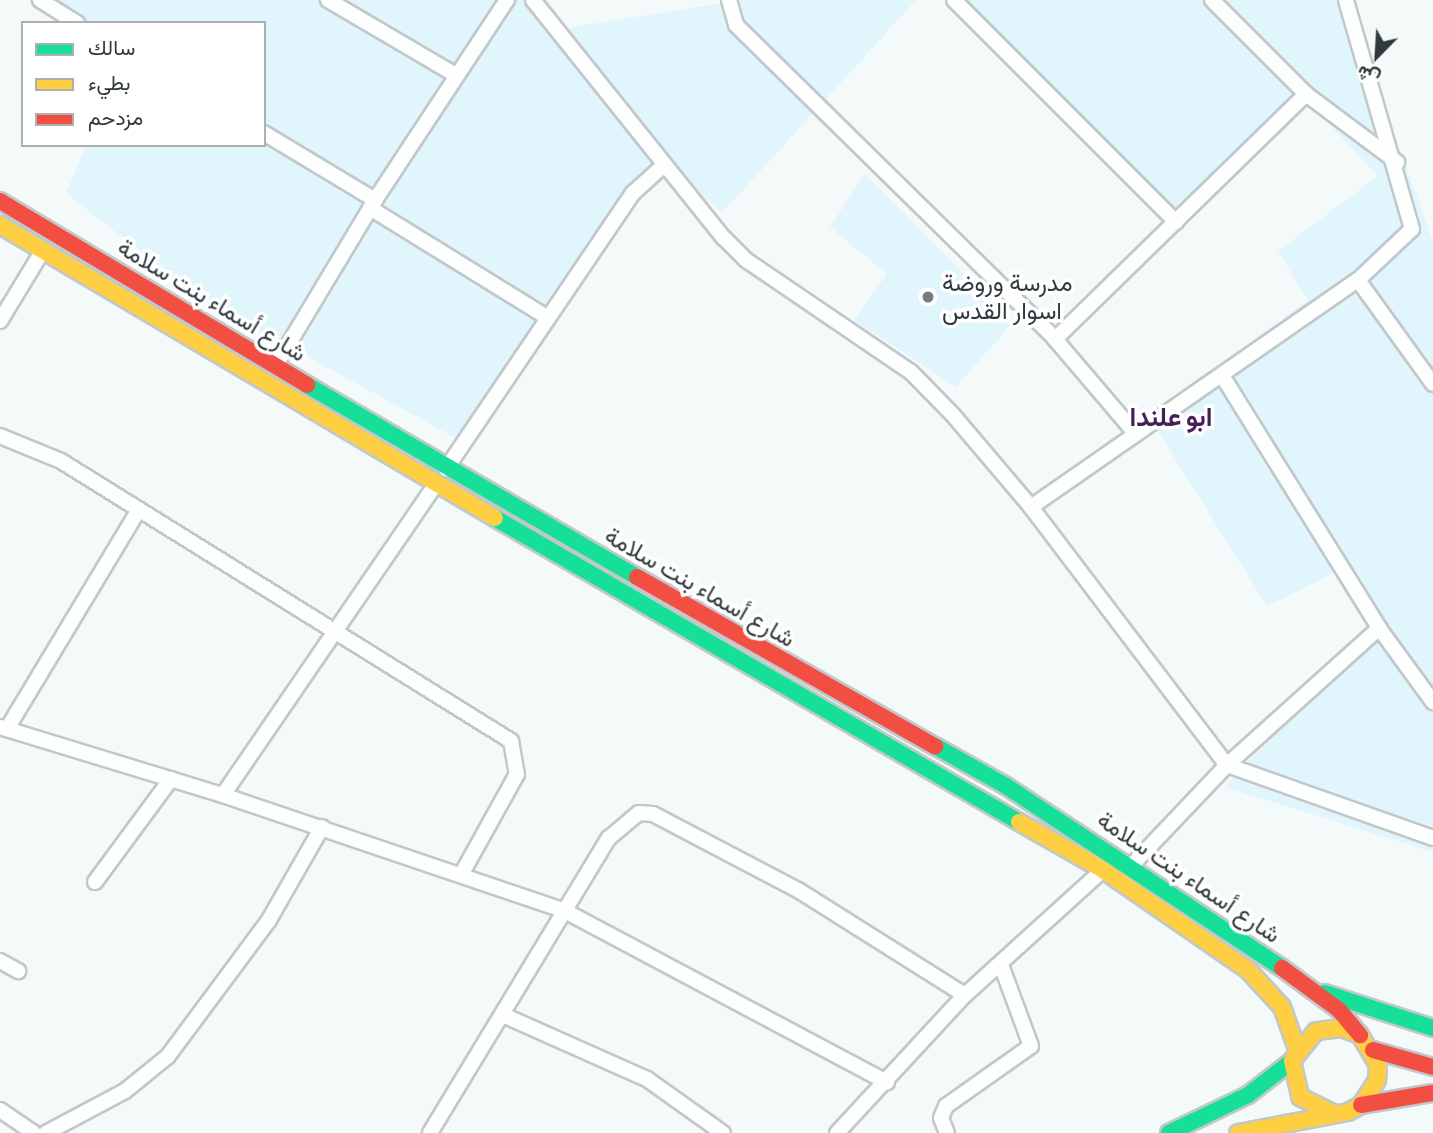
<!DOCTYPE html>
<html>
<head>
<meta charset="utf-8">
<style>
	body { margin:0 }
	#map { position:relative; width:1433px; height:1133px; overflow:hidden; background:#f4f9fa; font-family:"Zilla Slab",Vazirmatn,serif }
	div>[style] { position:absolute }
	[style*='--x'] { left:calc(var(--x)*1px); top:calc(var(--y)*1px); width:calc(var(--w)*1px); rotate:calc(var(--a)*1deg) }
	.built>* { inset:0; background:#e1f5fc }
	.roads { filter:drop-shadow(2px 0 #c2c8ca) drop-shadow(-2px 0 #c2c8ca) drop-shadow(0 2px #c2c8ca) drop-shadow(0 -2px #c2c8ca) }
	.street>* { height:14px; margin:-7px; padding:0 7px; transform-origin:7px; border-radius:7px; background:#fdfefe }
	.fast>* { height:16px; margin:-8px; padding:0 8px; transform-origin:8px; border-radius:8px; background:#16e098 }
	.slow>* { height:16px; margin:-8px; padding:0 8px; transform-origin:8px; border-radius:8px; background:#ffcf43 }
	.jam>* { height:16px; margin:-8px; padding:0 8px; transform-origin:8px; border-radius:8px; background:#f24e42 }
	.dots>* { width:19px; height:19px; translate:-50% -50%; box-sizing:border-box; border:4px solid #fff; border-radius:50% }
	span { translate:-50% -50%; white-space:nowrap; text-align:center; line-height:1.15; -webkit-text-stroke:7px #fff; paint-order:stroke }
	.poi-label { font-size:24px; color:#30393d }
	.left { translate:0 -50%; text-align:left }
	.street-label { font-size:24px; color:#30393d }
	.neighbourhood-label { font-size:26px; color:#452057; font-weight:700 }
	.legend { position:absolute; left:21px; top:21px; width:245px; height:126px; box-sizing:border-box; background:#fff; border:2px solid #acb0b1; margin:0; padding:9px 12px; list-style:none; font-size:21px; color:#30393d }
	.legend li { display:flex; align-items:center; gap:14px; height:35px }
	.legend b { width:35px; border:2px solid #acb0b1 }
	.north { position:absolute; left:1342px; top:21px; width:70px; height:70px; -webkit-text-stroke:5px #fff; paint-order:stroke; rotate:204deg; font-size:19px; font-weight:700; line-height:28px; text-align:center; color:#30393d }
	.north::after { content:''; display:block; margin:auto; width:24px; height:32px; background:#30393d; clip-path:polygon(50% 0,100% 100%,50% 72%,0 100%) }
</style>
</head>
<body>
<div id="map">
	<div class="built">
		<i style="clip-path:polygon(50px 0,540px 0,567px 28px,740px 0,916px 0,722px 213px,658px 155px,470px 446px,196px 295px,66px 193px,85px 149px,81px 145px,264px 145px,264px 23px,89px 23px)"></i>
		<i style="clip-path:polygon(949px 0,1345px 0,1433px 241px,1433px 852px,1225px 787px,1372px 631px,1334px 573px,1267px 606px,1149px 417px,1308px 300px,1278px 251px,1378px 176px,1303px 95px,1175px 221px)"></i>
		<i style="clip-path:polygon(865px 174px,1012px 323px,956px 387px,854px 320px,887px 274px,830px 227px)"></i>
	</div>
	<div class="roads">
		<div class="street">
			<i style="--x:40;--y:0;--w:44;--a:31.9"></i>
			<i style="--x:328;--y:0;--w:148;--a:30.4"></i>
			<i style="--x:533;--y:0;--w:305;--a:51.3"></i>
			<i style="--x:724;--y:238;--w:31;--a:45"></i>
			<i style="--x:746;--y:260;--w:199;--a:34.2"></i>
			<i style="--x:911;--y:372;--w:60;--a:45.7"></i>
			<i style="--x:953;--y:415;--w:121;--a:49.7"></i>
			<i style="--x:1031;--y:507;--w:324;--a:52.8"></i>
			<i style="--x:1227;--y:765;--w:219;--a:19.5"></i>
			<i style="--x:729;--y:0;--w:26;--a:74"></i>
			<i style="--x:736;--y:25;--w:448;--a:44.5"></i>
			<i style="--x:1055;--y:339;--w:123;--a:49.6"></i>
			<i style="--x:954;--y:0;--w:314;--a:45"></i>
			<i style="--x:1212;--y:0;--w:133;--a:45"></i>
			<i style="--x:1306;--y:94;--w:114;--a:36.8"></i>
			<i style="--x:264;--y:133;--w:130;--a:31.1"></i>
			<i style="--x:370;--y:208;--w:209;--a:31.7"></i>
			<i style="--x:1358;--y:280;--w:128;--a:54.2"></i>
			<i style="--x:0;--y:321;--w:83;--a:-58.8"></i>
			<i style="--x:1055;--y:339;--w:351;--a:-44.3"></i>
			<i style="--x:276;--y:365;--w:192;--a:-59"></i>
			<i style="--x:375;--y:200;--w:240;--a:-56.6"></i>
			<i style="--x:1223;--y:377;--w:296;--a:58.1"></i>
			<i style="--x:1379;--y:628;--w:92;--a:53.9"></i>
			<i style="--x:0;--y:436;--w:66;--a:22.3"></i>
			<i style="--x:61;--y:461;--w:530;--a:31.89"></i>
			<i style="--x:511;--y:741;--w:34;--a:80"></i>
			<i style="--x:517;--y:774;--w:115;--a:119"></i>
			<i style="--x:446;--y:469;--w:333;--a:-55.9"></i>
			<i style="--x:633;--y:193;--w:40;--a:-42"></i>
			<i style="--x:1031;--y:507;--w:398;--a:-34.8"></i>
			<i style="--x:1358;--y:280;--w:74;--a:-43.4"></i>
			<i style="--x:1412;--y:229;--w:238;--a:-106.1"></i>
			<i style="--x:0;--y:727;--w:233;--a:17"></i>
			<i style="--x:223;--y:795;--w:359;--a:18.7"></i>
			<i style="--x:563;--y:910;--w:367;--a:28"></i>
			<i style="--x:7;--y:729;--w:252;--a:-59"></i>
			<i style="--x:223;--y:795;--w:376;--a:-55.6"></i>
			<i style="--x:1133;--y:864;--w:137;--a:-46.5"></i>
			<i style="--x:1227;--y:765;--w:205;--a:-42"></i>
			<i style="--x:95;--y:882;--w:128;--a:-53.6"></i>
			<i style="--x:0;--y:961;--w:21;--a:29"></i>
			<i style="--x:503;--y:1015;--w:158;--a:24"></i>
			<i style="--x:647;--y:1079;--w:93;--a:35.4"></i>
			<i style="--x:0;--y:1110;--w:41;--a:34.1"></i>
			<i style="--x:46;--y:1133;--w:89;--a:-28"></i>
			<i style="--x:125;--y:1091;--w:55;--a:-39.1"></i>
			<i style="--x:168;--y:1056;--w:169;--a:-53.4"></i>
			<i style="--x:269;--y:920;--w:107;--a:-60.3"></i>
			<i style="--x:430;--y:1133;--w:345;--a:-58.8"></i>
			<i style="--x:609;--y:838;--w:39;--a:-40"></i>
			<i style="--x:639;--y:813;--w:14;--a:4"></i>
			<i style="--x:653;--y:814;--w:164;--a:27.7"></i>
			<i style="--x:798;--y:890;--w:197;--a:32.2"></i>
			<i style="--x:837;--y:1133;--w:188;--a:-47.2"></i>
			<i style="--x:965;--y:995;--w:186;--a:-42.2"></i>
			<i style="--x:947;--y:1133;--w:16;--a:-112"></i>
			<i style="--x:941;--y:1118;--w:13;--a:-67"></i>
			<i style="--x:946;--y:1106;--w:104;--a:-35.2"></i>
			<i style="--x:1031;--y:1046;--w:86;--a:-110.3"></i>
		</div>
		<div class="fast">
			<i style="--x:307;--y:385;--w:382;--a:30.2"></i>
			<i style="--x:495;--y:518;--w:606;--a:30.12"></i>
			<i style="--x:935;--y:746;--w:81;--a:29.4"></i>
			<i style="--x:1006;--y:786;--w:331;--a:33.4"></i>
			<i style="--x:1325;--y:993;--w:114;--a:18"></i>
			<i style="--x:1169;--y:1133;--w:88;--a:-25.7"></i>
			<i style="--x:1248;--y:1095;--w:56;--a:-37.7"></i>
		</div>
		<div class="slow">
			<i style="--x:0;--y:225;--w:575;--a:30.62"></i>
			<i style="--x:1019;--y:822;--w:97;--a:29.7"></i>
			<i style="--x:1103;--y:870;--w:176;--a:34.6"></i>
			<i style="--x:1248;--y:970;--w:50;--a:47.4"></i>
			<i style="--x:1282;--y:1007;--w:45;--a:70.3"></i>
			<i style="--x:1238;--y:1133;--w:112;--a:-10.8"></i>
			<i style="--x:1348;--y:1112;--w:15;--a:-28"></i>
			<i style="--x:1361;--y:1105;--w:30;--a:-57"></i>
			<i style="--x:1377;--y:1080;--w:15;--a:-86"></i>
			<i style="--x:1378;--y:1065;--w:35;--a:-121"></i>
			<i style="--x:1360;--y:1035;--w:19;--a:-159"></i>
			<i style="--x:1342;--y:1028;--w:26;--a:173"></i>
			<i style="--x:1316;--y:1031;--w:38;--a:129"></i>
			<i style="--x:1292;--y:1061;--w:37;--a:77"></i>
			<i style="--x:1300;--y:1097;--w:37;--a:26"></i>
		</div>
		<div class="jam">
			<i style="--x:0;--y:201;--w:358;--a:30.9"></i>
			<i style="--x:637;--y:577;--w:343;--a:29.6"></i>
			<i style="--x:1282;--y:968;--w:71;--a:36.4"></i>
			<i style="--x:1339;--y:1010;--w:33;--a:50"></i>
			<i style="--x:1373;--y:1050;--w:62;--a:15.8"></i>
			<i style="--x:1361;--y:1105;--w:73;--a:-9.5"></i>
		</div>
	</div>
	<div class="dots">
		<i style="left:928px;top:297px;background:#757c7f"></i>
	</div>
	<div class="poi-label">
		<span class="left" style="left:942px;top:297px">مدرسة وروضة<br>اسوار القدس</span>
	</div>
	<div class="street-label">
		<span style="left:212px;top:300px;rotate:31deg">شارع أسماء بنت سلامة</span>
		<span style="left:700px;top:587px;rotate:30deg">شارع أسماء بنت سلامة</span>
		<span style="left:1189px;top:877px;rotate:34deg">شارع أسماء بنت سلامة</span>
	</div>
	<div class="neighbourhood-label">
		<span style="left:1171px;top:418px">ابو علندا</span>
	</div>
	<ul class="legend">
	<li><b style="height:9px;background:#16e098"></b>سالك</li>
	<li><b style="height:9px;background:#ffcf43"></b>بطيء</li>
	<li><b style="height:9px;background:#f24e42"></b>مزدحم</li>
	</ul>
	<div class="north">ش</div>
</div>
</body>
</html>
